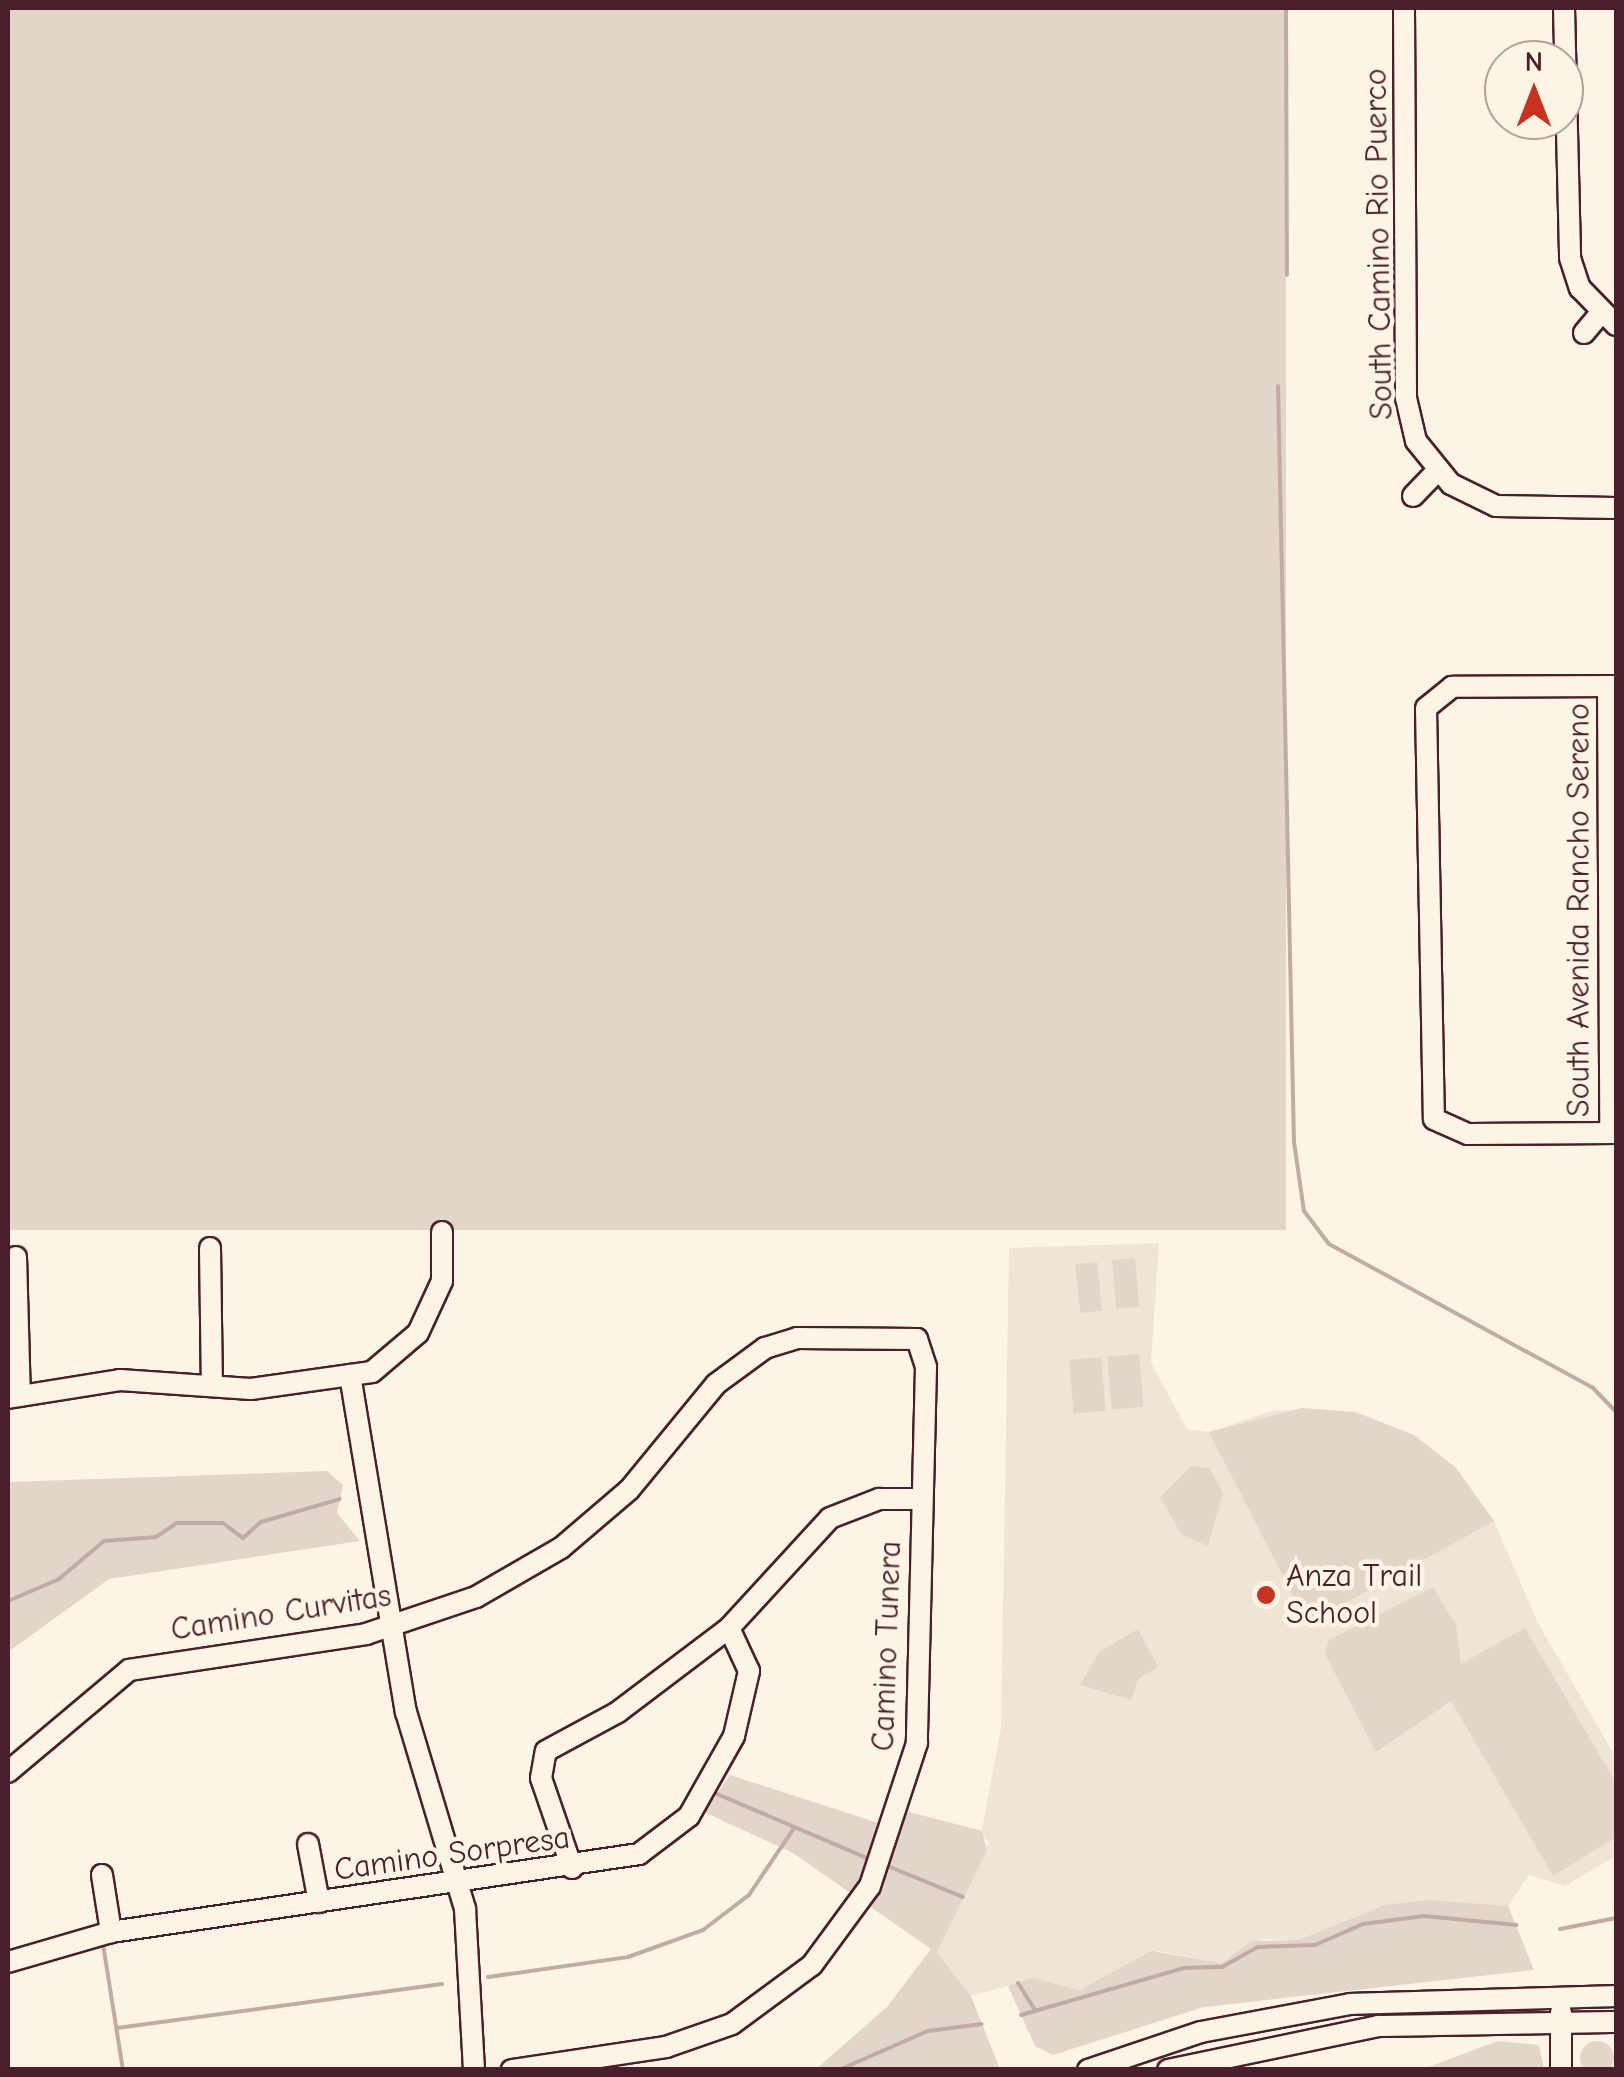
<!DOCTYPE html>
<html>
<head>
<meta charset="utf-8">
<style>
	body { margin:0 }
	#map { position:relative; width:1624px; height:2077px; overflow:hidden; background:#fcf5e5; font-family:"Comic Neue",sans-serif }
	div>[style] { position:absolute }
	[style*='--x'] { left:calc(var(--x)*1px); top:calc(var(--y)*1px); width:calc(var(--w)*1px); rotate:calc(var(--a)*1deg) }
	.built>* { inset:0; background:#eee5d7 }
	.green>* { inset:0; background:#e2d5ca; transform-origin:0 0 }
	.round { border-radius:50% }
	.stream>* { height:4px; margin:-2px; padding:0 2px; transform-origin:2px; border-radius:2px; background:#c0aca5 }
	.roads { filter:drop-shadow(2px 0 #4a1f2b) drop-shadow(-2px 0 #4a1f2b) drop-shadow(0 2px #4a1f2b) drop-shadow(0 -2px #4a1f2b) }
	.minor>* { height:20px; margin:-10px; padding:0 10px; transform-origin:10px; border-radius:10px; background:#fcf5e5 }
	.dots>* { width:28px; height:28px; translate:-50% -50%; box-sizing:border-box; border:5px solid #fcf5e5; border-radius:50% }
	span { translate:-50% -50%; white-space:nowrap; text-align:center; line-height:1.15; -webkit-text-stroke:9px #fcf5e5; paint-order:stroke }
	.street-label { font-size:32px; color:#4a1f2b }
	.poi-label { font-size:32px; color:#4a1f2b }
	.left { translate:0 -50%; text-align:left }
	.frame { position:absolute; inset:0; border:10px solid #4a1f2b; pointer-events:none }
	.north { position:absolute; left:1484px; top:40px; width:100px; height:100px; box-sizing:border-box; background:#fcf5e5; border:2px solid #b59f9b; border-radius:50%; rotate:0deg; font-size:28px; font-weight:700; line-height:40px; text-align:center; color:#4a1f2b }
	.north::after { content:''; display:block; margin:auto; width:35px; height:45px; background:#c8321e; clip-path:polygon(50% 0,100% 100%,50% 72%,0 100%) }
</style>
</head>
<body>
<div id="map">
	<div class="built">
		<i style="clip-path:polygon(1159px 1243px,1151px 1363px,1187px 1429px,1209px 1432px,1275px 1410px,1355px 1412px,1414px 1435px,1456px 1468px,1494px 1521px,1537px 1621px,1616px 1758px,1616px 1856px,1565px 1886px,1529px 1875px,1508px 1906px,1406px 1902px,1299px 1940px,1261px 1939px,1222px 1963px,1158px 1951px,1080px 1990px,1032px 1979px,971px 1996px,937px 1952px,989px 1842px,981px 1834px,1001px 1728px,1009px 1248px)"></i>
	</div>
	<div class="green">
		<i style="left:8px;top:8px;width:1278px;height:1222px"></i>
		<i style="left:1135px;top:1258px;width:49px;height:23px;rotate:85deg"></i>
		<i style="left:1097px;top:1262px;width:49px;height:22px;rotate:84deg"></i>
		<i style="left:1139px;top:1354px;width:53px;height:32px;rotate:85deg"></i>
		<i style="left:1101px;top:1357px;width:54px;height:32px;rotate:85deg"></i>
		<i style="clip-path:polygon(1302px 1408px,1355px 1412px,1414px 1435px,1456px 1468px,1494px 1521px,1316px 1619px,1303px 1615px,1209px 1432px)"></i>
		<i style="clip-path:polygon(1191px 1466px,1209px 1468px,1223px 1493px,1208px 1546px,1181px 1534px,1160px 1497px)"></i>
		<i style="clip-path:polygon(327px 1471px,343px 1485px,337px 1513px,360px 1541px,109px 1579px,8px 1652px,8px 1482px)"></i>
		<i style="clip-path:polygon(1433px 1587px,1456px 1625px,1461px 1664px,1525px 1628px,1616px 1783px,1616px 1837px,1553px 1876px,1451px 1701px,1376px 1752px,1325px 1654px,1329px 1640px)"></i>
		<i style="clip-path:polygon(1138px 1629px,1158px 1667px,1138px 1679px,1131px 1700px,1080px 1685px,1099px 1652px)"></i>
		<i style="clip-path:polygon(730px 1775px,894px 1828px,902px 1810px,982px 1831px,987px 1850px,937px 1952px,971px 1996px,1000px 2069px,816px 2069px,887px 2007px,931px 1949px,793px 1853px,704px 1812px)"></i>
		<i style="clip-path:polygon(1427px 1900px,1508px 1906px,1534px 1970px,1204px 2007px,1053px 2055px,1035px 2046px,1008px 1986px,1032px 1978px,1080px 1990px,1151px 1951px,1222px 1963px,1252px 1941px,1299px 1940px,1385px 1905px)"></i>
		<i style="clip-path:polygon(1498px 2041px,1539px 2045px,1544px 2069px,1423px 2069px)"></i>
		<i class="round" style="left:1580px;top:2041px;width:34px;height:34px"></i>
	</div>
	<div class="stream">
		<i style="--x:1286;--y:8;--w:267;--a:89.8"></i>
		<i style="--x:1278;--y:386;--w:756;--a:88.79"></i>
		<i style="--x:1294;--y:1142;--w:70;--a:81.8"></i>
		<i style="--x:1304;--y:1211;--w:41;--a:52.9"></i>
		<i style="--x:1329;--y:1244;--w:301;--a:28.6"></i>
		<i style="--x:1593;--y:1388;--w:33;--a:46"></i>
		<i style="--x:8;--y:1601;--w:56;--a:-23.3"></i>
		<i style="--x:59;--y:1579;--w:59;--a:-40.2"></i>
		<i style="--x:104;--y:1541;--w:52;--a:-4.4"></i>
		<i style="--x:156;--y:1537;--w:25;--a:-34"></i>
		<i style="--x:177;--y:1523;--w:46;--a:0"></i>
		<i style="--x:223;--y:1523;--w:25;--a:37"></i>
		<i style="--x:243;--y:1538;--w:24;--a:-42"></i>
		<i style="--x:261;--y:1522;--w:82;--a:-16.2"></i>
		<i style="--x:710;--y:1791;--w:176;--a:23.1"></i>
		<i style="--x:885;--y:1865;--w:84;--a:22.3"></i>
		<i style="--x:1560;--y:1929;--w:57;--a:-11.1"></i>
		<i style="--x:103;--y:1944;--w:128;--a:81"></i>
		<i style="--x:488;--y:1977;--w:141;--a:-8.1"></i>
		<i style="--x:628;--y:1957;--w:80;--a:-19.8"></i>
		<i style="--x:703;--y:1930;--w:58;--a:-37.3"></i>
		<i style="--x:749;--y:1895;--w:81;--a:-56.1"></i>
		<i style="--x:1018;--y:1983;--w:31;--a:58"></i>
		<i style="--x:1021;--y:2015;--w:170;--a:-16.1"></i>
		<i style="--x:1184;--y:1968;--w:38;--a:-2"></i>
		<i style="--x:1222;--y:1967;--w:41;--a:-29.1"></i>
		<i style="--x:1258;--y:1947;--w:57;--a:-2"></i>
		<i style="--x:1315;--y:1945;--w:52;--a:-23.6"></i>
		<i style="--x:1363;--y:1924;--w:62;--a:-7.5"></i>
		<i style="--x:1424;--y:1916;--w:93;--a:5.5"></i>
		<i style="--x:117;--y:2028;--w:328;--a:-7.7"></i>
		<i style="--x:839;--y:2070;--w:97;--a:-23.7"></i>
		<i style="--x:928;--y:2031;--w:54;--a:-7.4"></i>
	</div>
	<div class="roads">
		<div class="minor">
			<i style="--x:1404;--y:8;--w:390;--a:89.7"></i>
			<i style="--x:1406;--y:398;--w:44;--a:76.9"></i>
			<i style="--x:1416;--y:441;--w:55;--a:50.9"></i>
			<i style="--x:1451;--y:484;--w:50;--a:26.1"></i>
			<i style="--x:1496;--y:506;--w:120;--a:1"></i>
			<i style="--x:1564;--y:8;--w:250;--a:88.6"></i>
			<i style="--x:1570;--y:258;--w:32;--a:72"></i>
			<i style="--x:1580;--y:288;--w:52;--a:45.8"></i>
			<i style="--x:1584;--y:333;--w:25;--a:-50"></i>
			<i style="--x:1413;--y:496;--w:33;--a:-46"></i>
			<i style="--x:1608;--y:686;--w:447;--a:89.7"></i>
			<i style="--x:1616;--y:686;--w:164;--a:179.7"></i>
			<i style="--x:1452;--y:687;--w:33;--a:141"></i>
			<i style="--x:1426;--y:708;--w:411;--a:88.9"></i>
			<i style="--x:1434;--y:1119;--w:37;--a:24"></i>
			<i style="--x:1468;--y:1134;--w:148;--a:-0.4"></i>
			<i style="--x:210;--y:1248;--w:138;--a:89.2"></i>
			<i style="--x:16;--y:1257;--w:139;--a:88.4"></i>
			<i style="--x:350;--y:1375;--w:342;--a:80.6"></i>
			<i style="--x:406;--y:1712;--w:206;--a:73.3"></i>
			<i style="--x:465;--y:1909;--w:161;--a:86.8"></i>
			<i style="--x:8;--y:1398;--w:113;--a:-9.1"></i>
			<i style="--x:120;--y:1380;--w:131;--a:3.9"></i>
			<i style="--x:251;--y:1389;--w:122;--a:-8"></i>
			<i style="--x:372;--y:1372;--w:60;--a:-40.3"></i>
			<i style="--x:418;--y:1333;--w:57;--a:-65.2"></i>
			<i style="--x:442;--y:1281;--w:49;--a:-90"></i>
			<i style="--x:8;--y:1772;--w:158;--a:-40.1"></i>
			<i style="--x:129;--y:1670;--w:240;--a:-8.6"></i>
			<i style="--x:366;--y:1634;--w:116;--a:-18.6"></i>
			<i style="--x:476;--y:1597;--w:98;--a:-30"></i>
			<i style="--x:561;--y:1548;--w:89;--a:-40.5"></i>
			<i style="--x:629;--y:1490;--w:137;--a:-50.6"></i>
			<i style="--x:716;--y:1384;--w:61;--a:-36.3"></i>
			<i style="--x:765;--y:1348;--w:34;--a:-17"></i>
			<i style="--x:797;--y:1338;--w:120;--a:0.5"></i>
			<i style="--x:917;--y:1339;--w:29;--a:72"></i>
			<i style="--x:926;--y:1367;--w:376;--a:91.4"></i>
			<i style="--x:917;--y:1743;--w:151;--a:108.2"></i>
			<i style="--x:870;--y:1886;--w:98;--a:126.3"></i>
			<i style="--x:812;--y:1965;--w:99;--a:143.6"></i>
			<i style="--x:732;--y:2024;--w:70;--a:160.8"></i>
			<i style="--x:666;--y:2047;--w:156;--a:171.5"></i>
			<i style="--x:308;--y:1844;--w:59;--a:79.3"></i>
			<i style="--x:572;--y:1868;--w:95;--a:-109"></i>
			<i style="--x:541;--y:1778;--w:27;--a:-80"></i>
			<i style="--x:546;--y:1751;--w:82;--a:-28.4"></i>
			<i style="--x:618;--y:1712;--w:139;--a:-37.1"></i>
			<i style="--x:729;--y:1628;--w:149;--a:-47.4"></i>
			<i style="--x:830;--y:1518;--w:53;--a:-21.2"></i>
			<i style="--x:879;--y:1499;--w:43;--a:0"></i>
			<i style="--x:102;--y:1875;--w:58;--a:81"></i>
			<i style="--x:8;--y:1962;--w:107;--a:-16.2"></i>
			<i style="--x:111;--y:1932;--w:534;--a:-8.4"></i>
			<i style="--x:639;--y:1854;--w:63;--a:-37.2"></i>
			<i style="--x:689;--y:1816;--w:92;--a:-60.6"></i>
			<i style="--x:734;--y:1736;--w:67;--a:-77"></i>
			<i style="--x:749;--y:1671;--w:47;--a:-114.9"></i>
			<i style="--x:1088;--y:2070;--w:119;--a:-18.6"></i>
			<i style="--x:1201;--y:2032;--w:152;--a:-10.6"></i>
			<i style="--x:1350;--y:2004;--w:266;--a:-1.7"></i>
			<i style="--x:1168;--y:2070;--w:215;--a:-11.8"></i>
			<i style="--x:1378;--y:2026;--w:238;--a:-1"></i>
			<i style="--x:1561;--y:2070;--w:58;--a:-90"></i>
		</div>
	</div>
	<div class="dots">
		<i style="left:1266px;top:1595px;background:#c8321e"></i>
	</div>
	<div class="street-label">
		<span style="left:1379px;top:244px;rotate:-91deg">South Camino Rio Puerco</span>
		<span style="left:1579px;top:910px;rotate:-90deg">South Avenida Rancho Sereno</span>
		<span style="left:281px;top:1613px;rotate:-9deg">Camino Curvitas</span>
		<span style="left:887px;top:1646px;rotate:-88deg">Camino Tunera</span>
		<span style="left:452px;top:1854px;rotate:-8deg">Camino Sorpresa</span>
	</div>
	<div class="poi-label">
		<span class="left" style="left:1286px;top:1595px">Anza Trail<br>School</span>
	</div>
	<div class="frame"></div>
	<div class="north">N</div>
</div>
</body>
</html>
